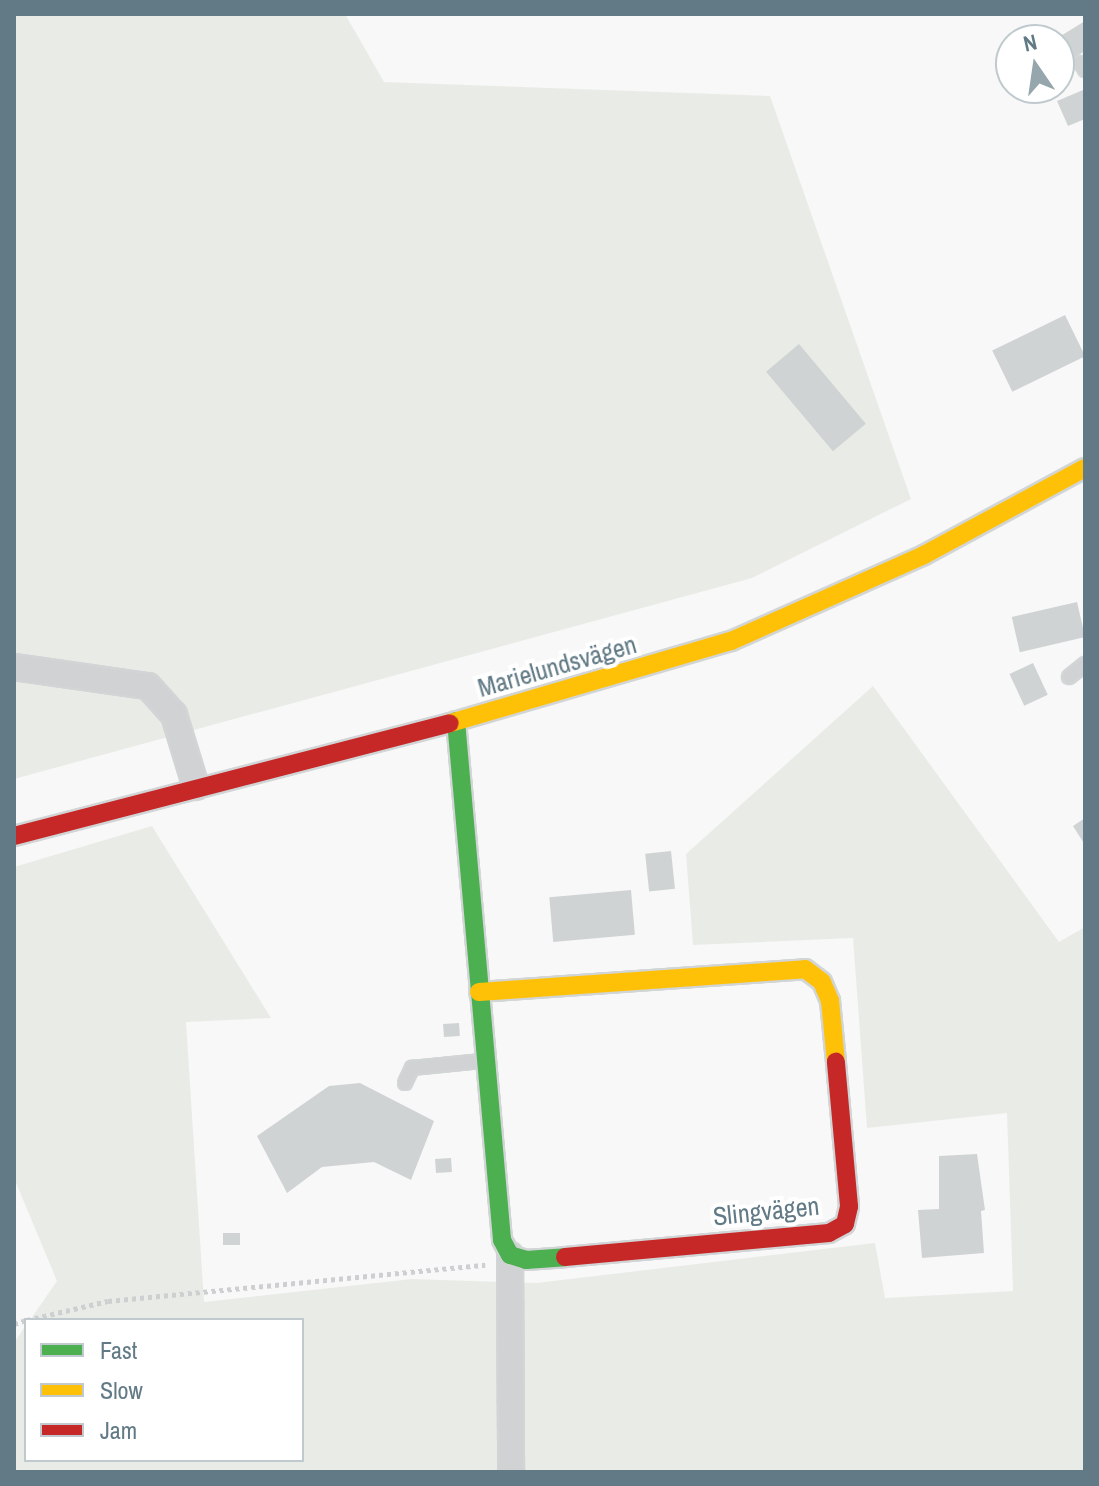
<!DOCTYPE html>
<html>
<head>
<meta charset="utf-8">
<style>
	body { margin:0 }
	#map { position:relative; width:1099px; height:1486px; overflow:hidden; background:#f8f8f8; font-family:"Archivo Narrow",sans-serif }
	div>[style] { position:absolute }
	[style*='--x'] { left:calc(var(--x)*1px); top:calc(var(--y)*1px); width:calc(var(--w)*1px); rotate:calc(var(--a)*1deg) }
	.green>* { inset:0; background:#e9ece6 }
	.building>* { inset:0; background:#d0d3d4; transform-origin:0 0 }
	.path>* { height:5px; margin-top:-2.5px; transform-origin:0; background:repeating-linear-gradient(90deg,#cecfd0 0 4px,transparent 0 8px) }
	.roads { filter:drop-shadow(2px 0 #d2d5d6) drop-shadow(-2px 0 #d2d5d6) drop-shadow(0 2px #d2d5d6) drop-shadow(0 -2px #d2d5d6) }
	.lane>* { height:12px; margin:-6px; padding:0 6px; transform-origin:6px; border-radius:6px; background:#d0d2d3 }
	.street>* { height:24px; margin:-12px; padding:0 12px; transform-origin:12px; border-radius:12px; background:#d0d2d3 }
	.fast>* { height:18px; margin:-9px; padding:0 9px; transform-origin:9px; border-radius:9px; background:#4caf50 }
	.slow>* { height:18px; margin:-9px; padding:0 9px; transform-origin:9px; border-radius:9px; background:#ffc107 }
	.jam>* { height:18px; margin:-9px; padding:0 9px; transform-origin:9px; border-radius:9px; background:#c62828 }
	span { translate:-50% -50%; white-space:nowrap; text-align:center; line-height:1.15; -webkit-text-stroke:8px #fff; paint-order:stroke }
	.street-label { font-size:26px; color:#617a85 }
	.frame { position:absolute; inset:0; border:16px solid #617a85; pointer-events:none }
	.legend { position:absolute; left:24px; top:1318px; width:280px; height:144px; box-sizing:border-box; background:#fff; border:2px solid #c0cace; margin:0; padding:10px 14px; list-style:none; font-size:24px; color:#617a85 }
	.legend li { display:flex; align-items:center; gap:16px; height:40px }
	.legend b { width:40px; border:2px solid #c0cace }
	.north { position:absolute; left:995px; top:24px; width:80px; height:80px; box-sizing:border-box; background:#fff; border:2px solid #c0cace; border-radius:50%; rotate:347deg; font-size:22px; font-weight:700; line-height:32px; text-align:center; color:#617a85 }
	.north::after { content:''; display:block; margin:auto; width:28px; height:36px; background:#96a6ad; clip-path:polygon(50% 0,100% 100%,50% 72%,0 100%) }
</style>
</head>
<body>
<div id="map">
	<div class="green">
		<i style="clip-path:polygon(14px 14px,345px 14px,384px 82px,770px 96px,911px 499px,752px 578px,14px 779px)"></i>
		<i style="clip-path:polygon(873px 686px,1059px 942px,1085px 927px,1085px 1472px,14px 1472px,14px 1343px,26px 1325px,26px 1460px,302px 1460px,302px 1320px,30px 1320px,57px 1281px,14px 1178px,14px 867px,152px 826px,271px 1018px,186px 1022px,204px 1302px,412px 1279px,536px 1283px,875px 1243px,885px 1298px,1013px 1291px,1007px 1113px,867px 1128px,853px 938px,693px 945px,686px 854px)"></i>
	</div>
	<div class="building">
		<i style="clip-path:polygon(1085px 21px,1085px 51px,1072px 59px,1059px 37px)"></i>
		<i style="clip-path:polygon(1083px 90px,1085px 119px,1068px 126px,1057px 101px)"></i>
		<i style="left:1065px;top:315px;width:46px;height:81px;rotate:64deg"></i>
		<i style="left:799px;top:344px;width:104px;height:43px;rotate:50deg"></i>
		<i style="left:1077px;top:602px;width:36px;height:67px;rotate:77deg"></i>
		<i style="left:1033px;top:663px;width:35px;height:26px;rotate:65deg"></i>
		<i style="clip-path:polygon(1085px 818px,1085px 845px,1073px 826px)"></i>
		<i style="left:671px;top:851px;width:38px;height:26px;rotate:84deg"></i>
		<i style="left:631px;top:890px;width:45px;height:82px;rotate:85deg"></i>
		<i style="left:459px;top:1023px;width:13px;height:16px;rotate:86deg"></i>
		<i style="clip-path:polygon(360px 1083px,434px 1121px,411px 1180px,374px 1162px,322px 1167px,287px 1193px,257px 1136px,329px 1086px)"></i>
		<i style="clip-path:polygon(977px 1154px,985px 1210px,981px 1211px,984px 1253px,922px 1258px,918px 1210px,939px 1209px,939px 1156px)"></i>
		<i style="left:451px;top:1158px;width:14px;height:16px;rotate:86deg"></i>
		<i style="left:240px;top:1233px;width:12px;height:17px;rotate:90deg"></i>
	</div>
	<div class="path">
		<i style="--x:27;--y:1320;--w:83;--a:-13.2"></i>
		<i style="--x:108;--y:1301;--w:379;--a:-5.5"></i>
		<i style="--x:14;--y:1324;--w:13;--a:-18"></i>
	</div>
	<div class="roads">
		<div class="lane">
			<i style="--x:1081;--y:63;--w:8;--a:60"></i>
			<i style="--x:1069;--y:677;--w:21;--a:-39"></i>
			<i style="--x:405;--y:1083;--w:17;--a:-65"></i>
			<i style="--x:412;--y:1068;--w:70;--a:-5.7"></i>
		</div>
		<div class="street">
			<i style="--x:14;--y:667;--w:135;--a:8.1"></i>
			<i style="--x:148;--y:686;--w:39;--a:48"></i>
			<i style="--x:174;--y:715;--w:75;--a:73"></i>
			<i style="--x:510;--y:1255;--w:217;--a:89.7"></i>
		</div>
		<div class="fast">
			<i style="--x:456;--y:721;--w:521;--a:84.93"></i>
			<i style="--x:502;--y:1240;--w:17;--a:62"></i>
			<i style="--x:510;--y:1255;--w:17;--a:17"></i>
			<i style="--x:526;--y:1260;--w:39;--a:-4"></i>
		</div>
		<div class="slow">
			<i style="--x:450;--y:723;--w:293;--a:-16.3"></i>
			<i style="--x:731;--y:641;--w:211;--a:-24"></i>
			<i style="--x:924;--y:555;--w:183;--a:-28.4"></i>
			<i style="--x:479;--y:992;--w:327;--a:-4"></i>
			<i style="--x:805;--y:969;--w:21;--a:37"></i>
			<i style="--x:822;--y:982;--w:21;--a:67"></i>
			<i style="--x:830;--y:1001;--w:61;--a:84.4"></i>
		</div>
		<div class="jam">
			<i style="--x:14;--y:836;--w:450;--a:-14.5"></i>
			<i style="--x:565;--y:1257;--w:265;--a:-5.2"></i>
			<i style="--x:829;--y:1233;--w:18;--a:-29"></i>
			<i style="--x:845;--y:1224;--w:18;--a:-77"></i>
			<i style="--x:849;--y:1206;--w:145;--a:-95.2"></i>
		</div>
	</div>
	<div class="street-label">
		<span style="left:557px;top:666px;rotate:-16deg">Marielundsvägen</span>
		<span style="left:766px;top:1211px;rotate:-6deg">Slingvägen</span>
	</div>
	<div class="frame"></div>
	<ul class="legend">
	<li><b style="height:10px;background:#4caf50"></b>Fast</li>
	<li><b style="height:10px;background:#ffc107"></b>Slow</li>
	<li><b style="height:10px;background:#c62828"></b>Jam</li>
	</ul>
	<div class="north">N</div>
</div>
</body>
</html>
